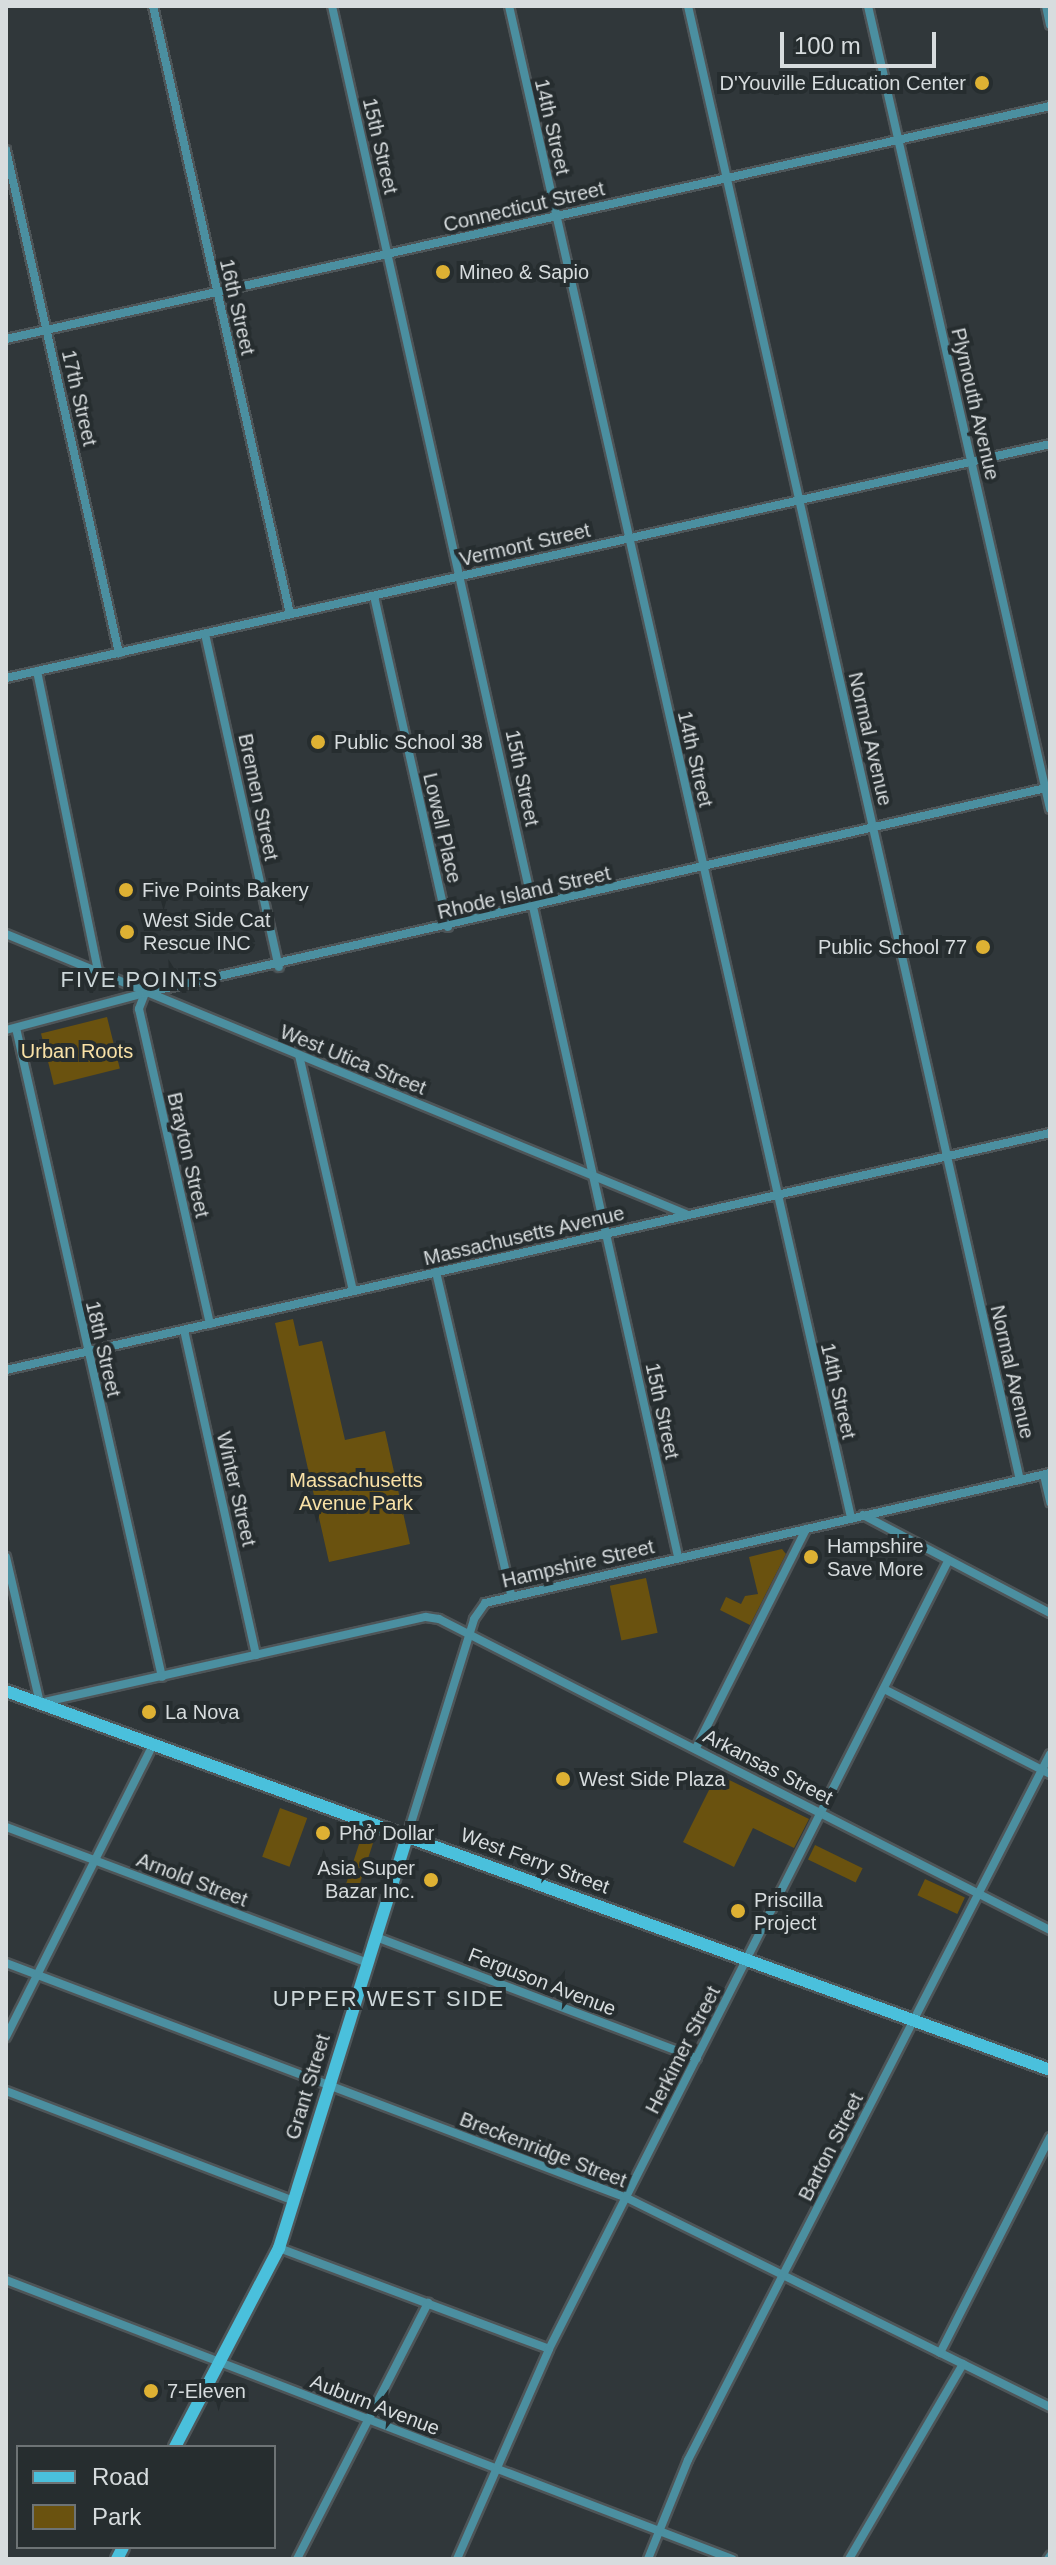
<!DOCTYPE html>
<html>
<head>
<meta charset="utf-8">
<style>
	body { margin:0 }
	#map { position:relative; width:1056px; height:2565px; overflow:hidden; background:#30373a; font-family:Arial,sans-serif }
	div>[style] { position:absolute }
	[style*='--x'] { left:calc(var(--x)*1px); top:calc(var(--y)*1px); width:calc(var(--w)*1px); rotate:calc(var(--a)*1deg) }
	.green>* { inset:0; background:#6a520f; transform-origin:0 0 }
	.roads { filter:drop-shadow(2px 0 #4e5558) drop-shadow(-2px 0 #4e5558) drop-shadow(0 2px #4e5558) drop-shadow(0 -2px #4e5558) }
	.street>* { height:8px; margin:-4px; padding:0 4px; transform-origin:4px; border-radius:4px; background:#4b8fa0 }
	.secondary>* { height:12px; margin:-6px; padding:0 6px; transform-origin:6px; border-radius:6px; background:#4ac0dc }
	.dots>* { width:22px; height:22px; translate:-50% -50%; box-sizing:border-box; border:4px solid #262d2f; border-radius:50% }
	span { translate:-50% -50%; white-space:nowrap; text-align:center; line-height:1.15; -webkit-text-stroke:8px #262d2f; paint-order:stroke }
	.poi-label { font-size:20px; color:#d7dcde }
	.right { translate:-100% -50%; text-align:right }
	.left { translate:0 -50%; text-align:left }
	.street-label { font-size:20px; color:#d7dcde }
	.park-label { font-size:20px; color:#f9e1a6 }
	.neighbourhood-label { font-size:22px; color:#cdd7d9; letter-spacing:2px }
	.frame { position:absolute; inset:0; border:8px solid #d7dcde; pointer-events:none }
	.legend { position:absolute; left:16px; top:2445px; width:260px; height:104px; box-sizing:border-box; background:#262d2f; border:2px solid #6d7375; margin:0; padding:10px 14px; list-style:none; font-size:24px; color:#d7dcde }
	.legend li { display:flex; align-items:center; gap:16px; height:40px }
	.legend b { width:40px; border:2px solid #6d7375 }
	.scale { position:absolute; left:780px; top:32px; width:156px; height:36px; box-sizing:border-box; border:4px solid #d7dcde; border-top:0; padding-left:10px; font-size:24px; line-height:28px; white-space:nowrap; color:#d7dcde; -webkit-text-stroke:6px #262d2f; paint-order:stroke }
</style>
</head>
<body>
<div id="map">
	<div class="green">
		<i style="left:107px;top:1017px;width:53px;height:68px;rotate:76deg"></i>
		<i style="clip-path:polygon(293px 1319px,299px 1346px,322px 1341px,345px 1440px,385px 1431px,410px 1544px,329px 1562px,275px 1323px)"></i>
		<i style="clip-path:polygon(782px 1549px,786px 1554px,750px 1625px,720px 1610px,726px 1597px,741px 1604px,745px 1596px,758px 1594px,749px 1557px)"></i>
		<i style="left:646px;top:1578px;width:56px;height:37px;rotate:78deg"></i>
		<i style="clip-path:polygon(717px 1774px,809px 1819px,794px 1848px,753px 1828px,734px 1867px,683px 1842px)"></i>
		<i style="left:280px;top:1808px;width:29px;height:52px;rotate:20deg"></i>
		<i style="left:361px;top:1838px;width:13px;height:52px;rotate:18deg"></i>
		<i style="left:815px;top:1845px;width:53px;height:16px;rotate:26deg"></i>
		<i style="left:925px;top:1879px;width:44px;height:18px;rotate:25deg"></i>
	</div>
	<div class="roads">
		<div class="street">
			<i style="--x:153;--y:6;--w:623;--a:77.3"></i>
			<i style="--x:332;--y:6;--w:1589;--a:77.42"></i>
			<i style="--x:509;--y:6;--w:1550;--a:77.25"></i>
			<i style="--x:688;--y:6;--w:1511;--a:77.31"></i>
			<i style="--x:868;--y:6;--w:823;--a:77.23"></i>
			<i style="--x:1046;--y:6;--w:19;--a:78"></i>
			<i style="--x:6;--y:150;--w:516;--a:77.34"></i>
			<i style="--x:6;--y:339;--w:1070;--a:-12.58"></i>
			<i style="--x:374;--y:596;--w:339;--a:77.4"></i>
			<i style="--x:205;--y:634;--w:341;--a:77.5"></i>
			<i style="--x:37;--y:671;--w:307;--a:78.5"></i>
			<i style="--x:6;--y:678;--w:1070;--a:-12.63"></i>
			<i style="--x:6;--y:934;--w:735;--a:22.38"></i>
			<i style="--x:145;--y:993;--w:17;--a:111"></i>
			<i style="--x:139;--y:1009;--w:323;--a:77.3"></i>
			<i style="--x:16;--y:1028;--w:665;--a:77.32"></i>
			<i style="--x:6;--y:1030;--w:144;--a:-14.9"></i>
			<i style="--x:145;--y:993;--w:928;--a:-12.82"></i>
			<i style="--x:299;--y:1055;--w:242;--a:77.1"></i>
			<i style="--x:436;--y:1272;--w:332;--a:76.9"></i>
			<i style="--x:184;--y:1330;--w:333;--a:77.5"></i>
			<i style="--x:6;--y:1370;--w:1071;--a:-12.79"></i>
			<i style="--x:1044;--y:1475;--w:28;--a:77"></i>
			<i style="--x:863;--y:1515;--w:211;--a:27.7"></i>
			<i style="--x:6;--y:1557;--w:150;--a:76.9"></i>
			<i style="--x:40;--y:1703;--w:395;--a:-12.6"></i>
			<i style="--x:426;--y:1617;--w:13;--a:9"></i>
			<i style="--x:439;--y:1619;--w:686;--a:26.98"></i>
			<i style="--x:884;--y:1689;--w:186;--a:27.1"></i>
			<i style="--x:696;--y:1748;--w:245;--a:-63.3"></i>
			<i style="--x:6;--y:1827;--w:387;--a:20.6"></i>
			<i style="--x:407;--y:1836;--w:227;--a:-72.8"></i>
			<i style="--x:474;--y:1619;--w:19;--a:-55"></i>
			<i style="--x:485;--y:1603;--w:580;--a:-12.96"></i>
			<i style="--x:376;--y:1937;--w:343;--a:20.7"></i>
			<i style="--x:6;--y:1963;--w:664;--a:20.73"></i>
			<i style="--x:627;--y:2198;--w:472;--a:26.3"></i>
			<i style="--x:6;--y:2037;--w:327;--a:-63.3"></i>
			<i style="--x:6;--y:2091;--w:308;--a:20.9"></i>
			<i style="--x:279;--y:2248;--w:288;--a:20.5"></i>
			<i style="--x:6;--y:2280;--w:778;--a:21.02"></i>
			<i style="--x:940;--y:2353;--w:242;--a:-63"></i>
			<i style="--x:297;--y:2559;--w:288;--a:-62.9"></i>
			<i style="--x:457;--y:2559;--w:229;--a:-66.3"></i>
			<i style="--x:549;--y:2349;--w:883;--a:-63.14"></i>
			<i style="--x:648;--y:2559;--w:107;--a:-68"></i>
			<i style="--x:688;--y:2460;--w:793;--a:-62.85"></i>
			<i style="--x:849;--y:2559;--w:226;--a:-59.7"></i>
			<i style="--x:1048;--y:2559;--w:4;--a:-56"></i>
		</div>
		<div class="secondary">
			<i style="--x:6;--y:1691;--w:1111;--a:19.95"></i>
			<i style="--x:175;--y:2447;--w:225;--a:-62.4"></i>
			<i style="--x:279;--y:2248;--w:431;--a:-72.7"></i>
			<i style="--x:117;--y:2559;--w:13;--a:-63"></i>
		</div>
	</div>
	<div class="dots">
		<i style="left:982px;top:83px;background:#deb133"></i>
		<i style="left:443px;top:272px;background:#deb133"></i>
		<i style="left:318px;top:742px;background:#deb133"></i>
		<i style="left:126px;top:890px;background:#deb133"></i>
		<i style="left:127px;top:932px;background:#deb133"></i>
		<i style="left:983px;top:947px;background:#deb133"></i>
		<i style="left:811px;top:1557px;background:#deb133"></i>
		<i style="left:149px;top:1712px;background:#deb133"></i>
		<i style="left:563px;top:1779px;background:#deb133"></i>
		<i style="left:323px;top:1833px;background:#deb133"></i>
		<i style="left:431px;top:1880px;background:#deb133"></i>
		<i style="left:738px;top:1911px;background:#deb133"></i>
		<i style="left:151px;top:2391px;background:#deb133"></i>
	</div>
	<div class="poi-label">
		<span class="right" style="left:966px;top:83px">D'Youville Education Center</span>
		<span class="left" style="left:459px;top:272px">Mineo &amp; Sapio</span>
		<span class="left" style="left:334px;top:742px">Public School 38</span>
		<span class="left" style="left:142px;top:890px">Five Points Bakery</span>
		<span class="left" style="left:143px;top:932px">West Side Cat<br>Rescue INC</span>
		<span class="right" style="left:967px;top:947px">Public School 77</span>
		<span class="left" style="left:827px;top:1558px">Hampshire<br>Save More</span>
		<span class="left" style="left:165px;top:1712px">La Nova</span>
		<span class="left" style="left:579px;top:1779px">West Side Plaza</span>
		<span class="left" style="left:339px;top:1833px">Phở Dollar</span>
		<span class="right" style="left:415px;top:1880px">Asia Super<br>Bazar Inc.</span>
		<span class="left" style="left:754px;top:1912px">Priscilla<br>Project</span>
		<span class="left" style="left:167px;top:2391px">7-Eleven</span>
	</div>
	<div class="street-label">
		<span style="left:552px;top:127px;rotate:77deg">14th Street</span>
		<span style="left:380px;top:146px;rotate:77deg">15th Street</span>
		<span style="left:524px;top:207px;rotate:-13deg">Connecticut Street</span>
		<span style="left:237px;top:307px;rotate:77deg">16th Street</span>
		<span style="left:79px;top:398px;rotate:77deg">17th Street</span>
		<span style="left:975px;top:404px;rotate:77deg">Plymouth Avenue</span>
		<span style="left:525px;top:545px;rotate:-13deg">Vermont Street</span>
		<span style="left:870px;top:739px;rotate:77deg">Normal Avenue</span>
		<span style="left:695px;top:759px;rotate:77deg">14th Street</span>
		<span style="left:522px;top:778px;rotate:78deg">15th Street</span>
		<span style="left:258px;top:797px;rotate:78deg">Bremen Street</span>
		<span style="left:442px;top:828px;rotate:77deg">Lowell Place</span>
		<span style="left:524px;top:893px;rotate:-13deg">Rhode Island Street</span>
		<span style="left:353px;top:1060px;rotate:22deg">West Utica Street</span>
		<span style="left:188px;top:1155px;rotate:77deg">Brayton Street</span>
		<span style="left:524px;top:1236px;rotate:-13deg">Massachusetts Avenue</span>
		<span style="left:103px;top:1349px;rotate:77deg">18th Street</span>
		<span style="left:1012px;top:1372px;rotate:77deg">Normal Avenue</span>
		<span style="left:838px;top:1391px;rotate:77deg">14th Street</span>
		<span style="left:662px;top:1411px;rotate:78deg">15th Street</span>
		<span style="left:236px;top:1489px;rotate:77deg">Winter Street</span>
		<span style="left:578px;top:1564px;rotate:-13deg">Hampshire Street</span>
		<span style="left:768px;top:1767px;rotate:27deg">Arkansas Street</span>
		<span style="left:535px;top:1861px;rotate:20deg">West Ferry Street</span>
		<span style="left:192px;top:1880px;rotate:21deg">Arnold Street</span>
		<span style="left:542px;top:1982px;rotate:21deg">Ferguson Avenue</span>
		<span style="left:683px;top:2050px;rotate:-63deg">Herkimer Street</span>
		<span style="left:308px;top:2087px;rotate:-73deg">Grant Street</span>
		<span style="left:831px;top:2147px;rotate:-63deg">Barton Street</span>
		<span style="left:543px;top:2150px;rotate:21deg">Breckenridge Street</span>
		<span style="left:375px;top:2405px;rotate:21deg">Auburn Avenue</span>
	</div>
	<div class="park-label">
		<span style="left:77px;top:1051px">Urban Roots</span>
		<span style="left:356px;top:1492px">Massachusetts<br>Avenue Park</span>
	</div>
	<div class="neighbourhood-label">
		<span style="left:140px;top:980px">FIVE POINTS</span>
		<span style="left:389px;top:1999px">UPPER WEST SIDE</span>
	</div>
	<div class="frame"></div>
	<ul class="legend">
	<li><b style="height:10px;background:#4ac0dc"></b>Road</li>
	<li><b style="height:22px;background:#6a520f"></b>Park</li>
	</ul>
	<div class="scale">100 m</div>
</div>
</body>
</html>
